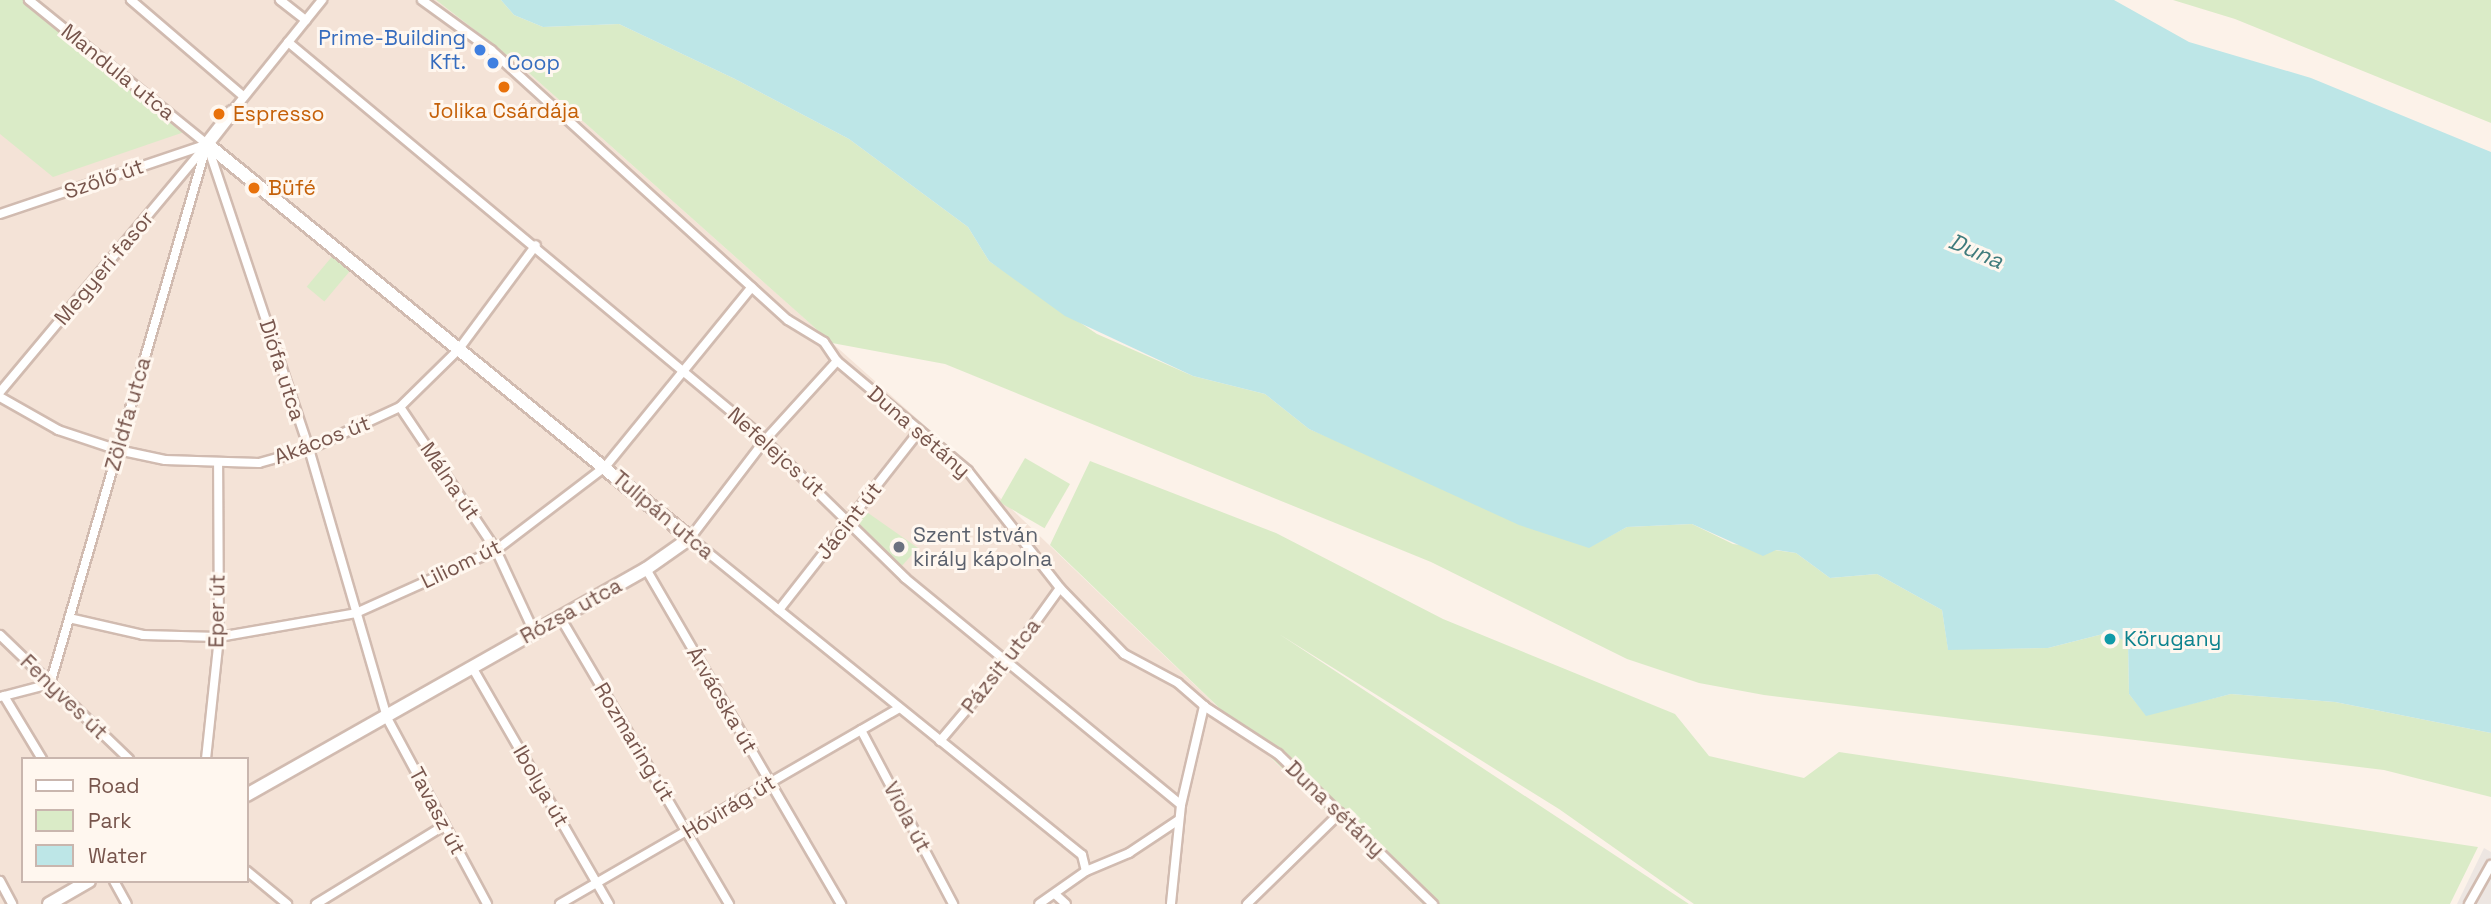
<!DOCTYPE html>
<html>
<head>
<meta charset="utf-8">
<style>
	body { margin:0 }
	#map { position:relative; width:2491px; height:904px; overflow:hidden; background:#fcf2e9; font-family:"Space Grotesk",sans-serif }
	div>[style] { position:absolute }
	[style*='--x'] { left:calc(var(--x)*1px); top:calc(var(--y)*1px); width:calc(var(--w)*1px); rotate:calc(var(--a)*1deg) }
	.residential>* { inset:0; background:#f4e3d7 }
	.industrial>* { inset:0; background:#ede6e2 }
	.green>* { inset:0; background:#daebc7; transform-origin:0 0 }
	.water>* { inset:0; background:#bde6e7 }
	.roads { filter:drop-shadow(2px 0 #d1bbb0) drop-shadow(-2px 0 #d1bbb0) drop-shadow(0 2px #d1bbb0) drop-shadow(0 -2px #d1bbb0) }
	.street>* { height:8px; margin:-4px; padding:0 4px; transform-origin:4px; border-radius:4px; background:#fff }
	.secondary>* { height:12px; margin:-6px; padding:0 6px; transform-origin:6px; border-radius:6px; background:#fff }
	.dots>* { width:19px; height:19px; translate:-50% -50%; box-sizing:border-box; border:4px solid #fff7ef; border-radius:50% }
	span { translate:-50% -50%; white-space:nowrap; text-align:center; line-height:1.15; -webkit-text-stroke:6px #fff7ef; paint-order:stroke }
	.shop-label { font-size:21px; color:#366cbe }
	.right { translate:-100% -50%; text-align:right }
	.left { translate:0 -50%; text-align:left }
	.street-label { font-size:21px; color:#77554c }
	.food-label { font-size:21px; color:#c56008 }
	.worship-label { font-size:21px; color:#5b616d }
	.culture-label { font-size:21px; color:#0d838f }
	.water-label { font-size:23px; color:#3f7b7c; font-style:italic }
	.legend { position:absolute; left:21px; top:757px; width:228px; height:126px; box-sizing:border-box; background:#fff7ef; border:2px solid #c9b6ae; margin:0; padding:9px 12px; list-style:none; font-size:21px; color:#77554c }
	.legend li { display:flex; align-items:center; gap:14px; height:35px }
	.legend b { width:35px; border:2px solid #c9b6ae }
</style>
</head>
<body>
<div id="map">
	<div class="residential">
		<i style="clip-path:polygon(evenodd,0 0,436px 0,521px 66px,923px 424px,1423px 904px,0 904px,0 0,23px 759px,247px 759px,247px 881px,23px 881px,23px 759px)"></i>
	</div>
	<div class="industrial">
		<i style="clip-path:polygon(2484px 848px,2491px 852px,2491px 904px,2457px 904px)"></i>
	</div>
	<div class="green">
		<i style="clip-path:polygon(0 0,25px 0,193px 129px,53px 177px,0 134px)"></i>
		<i style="clip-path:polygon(436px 0,501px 0,514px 15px,543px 27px,619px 24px,735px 79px,849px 139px,968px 227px,989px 261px,1097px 334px,1193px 376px,1265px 394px,1309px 429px,1589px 547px,1627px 527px,1692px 524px,1733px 544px,1796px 553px,1830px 578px,1877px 574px,1942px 610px,1948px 649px,2048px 648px,2107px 633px,2128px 641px,2129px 694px,2146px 715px,2231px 694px,2335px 702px,2491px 733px,2491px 797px,2384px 770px,1764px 695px,1699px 683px,1627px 659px,1431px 562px,945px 364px,832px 343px,521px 66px)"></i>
		<i style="clip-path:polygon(2173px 0,2491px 0,2491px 123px,2235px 19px)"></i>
		<i style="left:335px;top:253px;width:23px;height:44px;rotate:40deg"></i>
		<i style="left:1025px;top:458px;width:52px;height:51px;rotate:30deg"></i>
		<i style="clip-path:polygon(1090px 461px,1276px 533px,1443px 619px,1675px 714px,1709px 756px,1804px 778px,1839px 752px,2478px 847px,2450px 904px,1694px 904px,1559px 809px,1279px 634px,1689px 904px,1423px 904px,1050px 545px)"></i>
		<i style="clip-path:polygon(861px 508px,918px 548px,900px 568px,852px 519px)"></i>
	</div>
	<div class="water">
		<i style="clip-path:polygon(501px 0,2114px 0,2189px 42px,2311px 78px,2491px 152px,2491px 733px,2335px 702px,2231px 694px,2146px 716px,2129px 694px,2128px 642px,2107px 633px,2048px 648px,1948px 650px,1942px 610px,1877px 574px,1830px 578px,1796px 553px,1776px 550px,1763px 556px,1692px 524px,1627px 527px,1589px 548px,1519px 525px,1309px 429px,1265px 394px,1193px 376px,1065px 316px,989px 261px,968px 227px,849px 139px,735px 79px,619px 24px,543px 27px,514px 15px)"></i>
	</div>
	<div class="roads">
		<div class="street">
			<i style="--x:29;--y:0;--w:229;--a:39"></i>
			<i style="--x:131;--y:0;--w:148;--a:40.6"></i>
			<i style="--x:280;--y:0;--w:33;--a:38"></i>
			<i style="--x:422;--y:0;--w:85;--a:35.9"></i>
			<i style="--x:491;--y:50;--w:401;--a:42.3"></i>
			<i style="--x:788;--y:320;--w:42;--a:31.4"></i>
			<i style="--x:824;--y:342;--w:23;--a:56"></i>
			<i style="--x:837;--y:361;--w:171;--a:40"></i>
			<i style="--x:968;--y:471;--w:149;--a:51.8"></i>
			<i style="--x:1060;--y:588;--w:92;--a:45.9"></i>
			<i style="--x:1124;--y:654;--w:61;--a:28.2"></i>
			<i style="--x:1178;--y:683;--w:35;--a:41"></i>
			<i style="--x:1204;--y:706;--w:88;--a:33"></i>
			<i style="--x:1278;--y:754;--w:216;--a:44.1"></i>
			<i style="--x:288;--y:42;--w:609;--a:39.81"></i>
			<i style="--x:756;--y:432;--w:209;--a:44.4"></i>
			<i style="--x:905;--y:578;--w:357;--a:39.4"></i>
			<i style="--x:1181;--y:805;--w:100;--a:95.8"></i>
			<i style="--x:232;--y:112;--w:144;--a:-51.2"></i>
			<i style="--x:208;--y:147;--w:318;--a:71.5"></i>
			<i style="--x:309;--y:449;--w:280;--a:73.8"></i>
			<i style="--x:387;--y:718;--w:211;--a:61.7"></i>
			<i style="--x:0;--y:214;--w:216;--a:-18.6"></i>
			<i style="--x:837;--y:361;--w:107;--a:132.3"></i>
			<i style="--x:765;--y:440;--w:123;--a:127.4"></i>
			<i style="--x:690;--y:538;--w:504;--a:38.96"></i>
			<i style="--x:1082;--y:855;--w:16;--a:76"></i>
			<i style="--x:1086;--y:871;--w:57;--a:144.9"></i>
			<i style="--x:0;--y:392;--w:319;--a:-50.1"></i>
			<i style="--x:0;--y:397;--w:67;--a:29.6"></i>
			<i style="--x:58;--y:430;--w:63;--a:18.4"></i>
			<i style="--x:118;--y:450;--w:48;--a:12"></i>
			<i style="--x:165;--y:460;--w:94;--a:1.8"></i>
			<i style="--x:259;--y:463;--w:52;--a:-15.6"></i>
			<i style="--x:309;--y:449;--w:100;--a:-24.8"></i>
			<i style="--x:400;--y:407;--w:83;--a:-44.5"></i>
			<i style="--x:459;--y:349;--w:129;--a:-53.5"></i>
			<i style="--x:400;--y:407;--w:172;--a:56.1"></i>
			<i style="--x:496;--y:550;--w:90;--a:65.1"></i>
			<i style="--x:646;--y:569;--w:388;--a:59.8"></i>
			<i style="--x:779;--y:610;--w:225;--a:-51.9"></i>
			<i style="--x:560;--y:617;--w:333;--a:59.5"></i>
			<i style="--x:69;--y:618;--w:76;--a:12.9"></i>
			<i style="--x:143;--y:635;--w:76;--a:1.5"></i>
			<i style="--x:219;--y:637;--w:139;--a:-9.9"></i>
			<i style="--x:356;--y:613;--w:154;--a:-24.2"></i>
			<i style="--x:496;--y:550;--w:137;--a:-37.3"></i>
			<i style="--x:605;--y:467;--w:232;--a:-50.8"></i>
			<i style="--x:0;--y:635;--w:179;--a:43.9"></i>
			<i style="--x:472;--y:667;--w:274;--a:60"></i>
			<i style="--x:4;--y:696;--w:74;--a:58.9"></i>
			<i style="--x:0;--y:697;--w:52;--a:-14.6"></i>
			<i style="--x:50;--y:684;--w:562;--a:-73.79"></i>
			<i style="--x:861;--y:730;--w:197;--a:62.1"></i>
			<i style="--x:940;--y:741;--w:102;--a:-49.8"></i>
			<i style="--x:1006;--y:663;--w:92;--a:-54.2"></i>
			<i style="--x:206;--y:759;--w:123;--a:-83.9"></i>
			<i style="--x:219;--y:637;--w:174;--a:-90.3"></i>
			<i style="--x:1181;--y:805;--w:102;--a:-76.9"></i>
			<i style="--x:247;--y:871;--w:52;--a:39.5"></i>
			<i style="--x:1086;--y:871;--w:47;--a:-22.7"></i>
			<i style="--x:1129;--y:853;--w:58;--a:-33.7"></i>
			<i style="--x:0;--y:881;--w:26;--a:62"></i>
			<i style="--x:114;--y:881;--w:26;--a:61"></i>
			<i style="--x:1056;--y:895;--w:13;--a:42"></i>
			<i style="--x:316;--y:904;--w:151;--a:-31.5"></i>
			<i style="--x:560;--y:904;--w:390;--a:-30"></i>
			<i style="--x:1247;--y:904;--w:130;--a:-44.4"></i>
			<i style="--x:2469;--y:904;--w:45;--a:-60.6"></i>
		</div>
		<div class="secondary">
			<i style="--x:232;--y:112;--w:41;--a:128"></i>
			<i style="--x:207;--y:144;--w:623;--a:39.21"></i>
			<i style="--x:690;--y:538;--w:54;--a:144.8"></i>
			<i style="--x:646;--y:569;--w:459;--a:150.5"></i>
			<i style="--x:49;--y:904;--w:46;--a:-29.9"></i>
		</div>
	</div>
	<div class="dots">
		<i style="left:480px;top:50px;background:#3f7fe0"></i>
		<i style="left:493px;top:63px;background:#3f7fe0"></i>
		<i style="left:504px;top:87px;background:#e8710a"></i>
		<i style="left:219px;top:114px;background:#e8710a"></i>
		<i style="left:254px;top:188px;background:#e8710a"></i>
		<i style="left:899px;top:547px;background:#6b7280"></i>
		<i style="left:2110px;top:639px;background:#0f9aa8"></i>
	</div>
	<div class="shop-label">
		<span class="right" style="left:466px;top:50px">Prime-Building<br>Kft.</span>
		<span class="left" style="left:507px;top:63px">Coop</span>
	</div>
	<div class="street-label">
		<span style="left:118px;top:72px;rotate:39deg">Mandula utca</span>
		<span style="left:104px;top:179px;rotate:-19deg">Szőlő út</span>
		<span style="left:104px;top:268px;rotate:-50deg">Megyeri fasor</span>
		<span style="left:282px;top:370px;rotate:72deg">Diófa utca</span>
		<span style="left:128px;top:414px;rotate:-74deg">Zöldfa utca</span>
		<span style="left:919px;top:432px;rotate:41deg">Duna sétány</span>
		<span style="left:322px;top:440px;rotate:-21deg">Akácos út</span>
		<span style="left:776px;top:452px;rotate:42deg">Nefelejcs út</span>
		<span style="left:450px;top:481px;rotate:56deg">Málna út</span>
		<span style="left:663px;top:515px;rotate:40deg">Tulipán utca</span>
		<span style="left:849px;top:521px;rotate:-52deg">Jácint út</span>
		<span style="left:461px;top:564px;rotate:-26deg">Liliom út</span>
		<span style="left:217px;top:611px;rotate:-89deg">Eper út</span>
		<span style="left:571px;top:611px;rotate:-29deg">Rózsa utca</span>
		<span style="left:1001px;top:666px;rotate:-52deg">Pázsit utca</span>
		<span style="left:64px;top:697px;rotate:44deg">Fenyves út</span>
		<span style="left:722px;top:700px;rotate:60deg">Árvácska út</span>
		<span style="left:634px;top:742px;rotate:59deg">Rozmaring út</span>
		<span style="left:541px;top:786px;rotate:60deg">Ibolya út</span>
		<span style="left:729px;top:807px;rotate:-31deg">Hóvirág út</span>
		<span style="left:1335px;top:809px;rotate:44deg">Duna sétány</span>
		<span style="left:437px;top:811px;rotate:62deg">Tavasz út</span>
		<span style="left:907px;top:817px;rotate:62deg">Viola út</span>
	</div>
	<div class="food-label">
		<span style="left:504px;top:111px">Jolika Csárdája</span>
		<span class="left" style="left:233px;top:114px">Espresso</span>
		<span class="left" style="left:268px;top:188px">Büfé</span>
	</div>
	<div class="worship-label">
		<span class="left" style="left:913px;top:547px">Szent István<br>király kápolna</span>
	</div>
	<div class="culture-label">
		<span class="left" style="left:2124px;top:639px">Körugany</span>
	</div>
	<div class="water-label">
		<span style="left:1976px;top:251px;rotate:23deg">Duna</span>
	</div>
	<ul class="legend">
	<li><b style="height:9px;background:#fff"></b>Road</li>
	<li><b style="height:19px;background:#daebc7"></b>Park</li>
	<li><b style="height:19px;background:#bde6e7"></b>Water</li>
	</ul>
</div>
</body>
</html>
